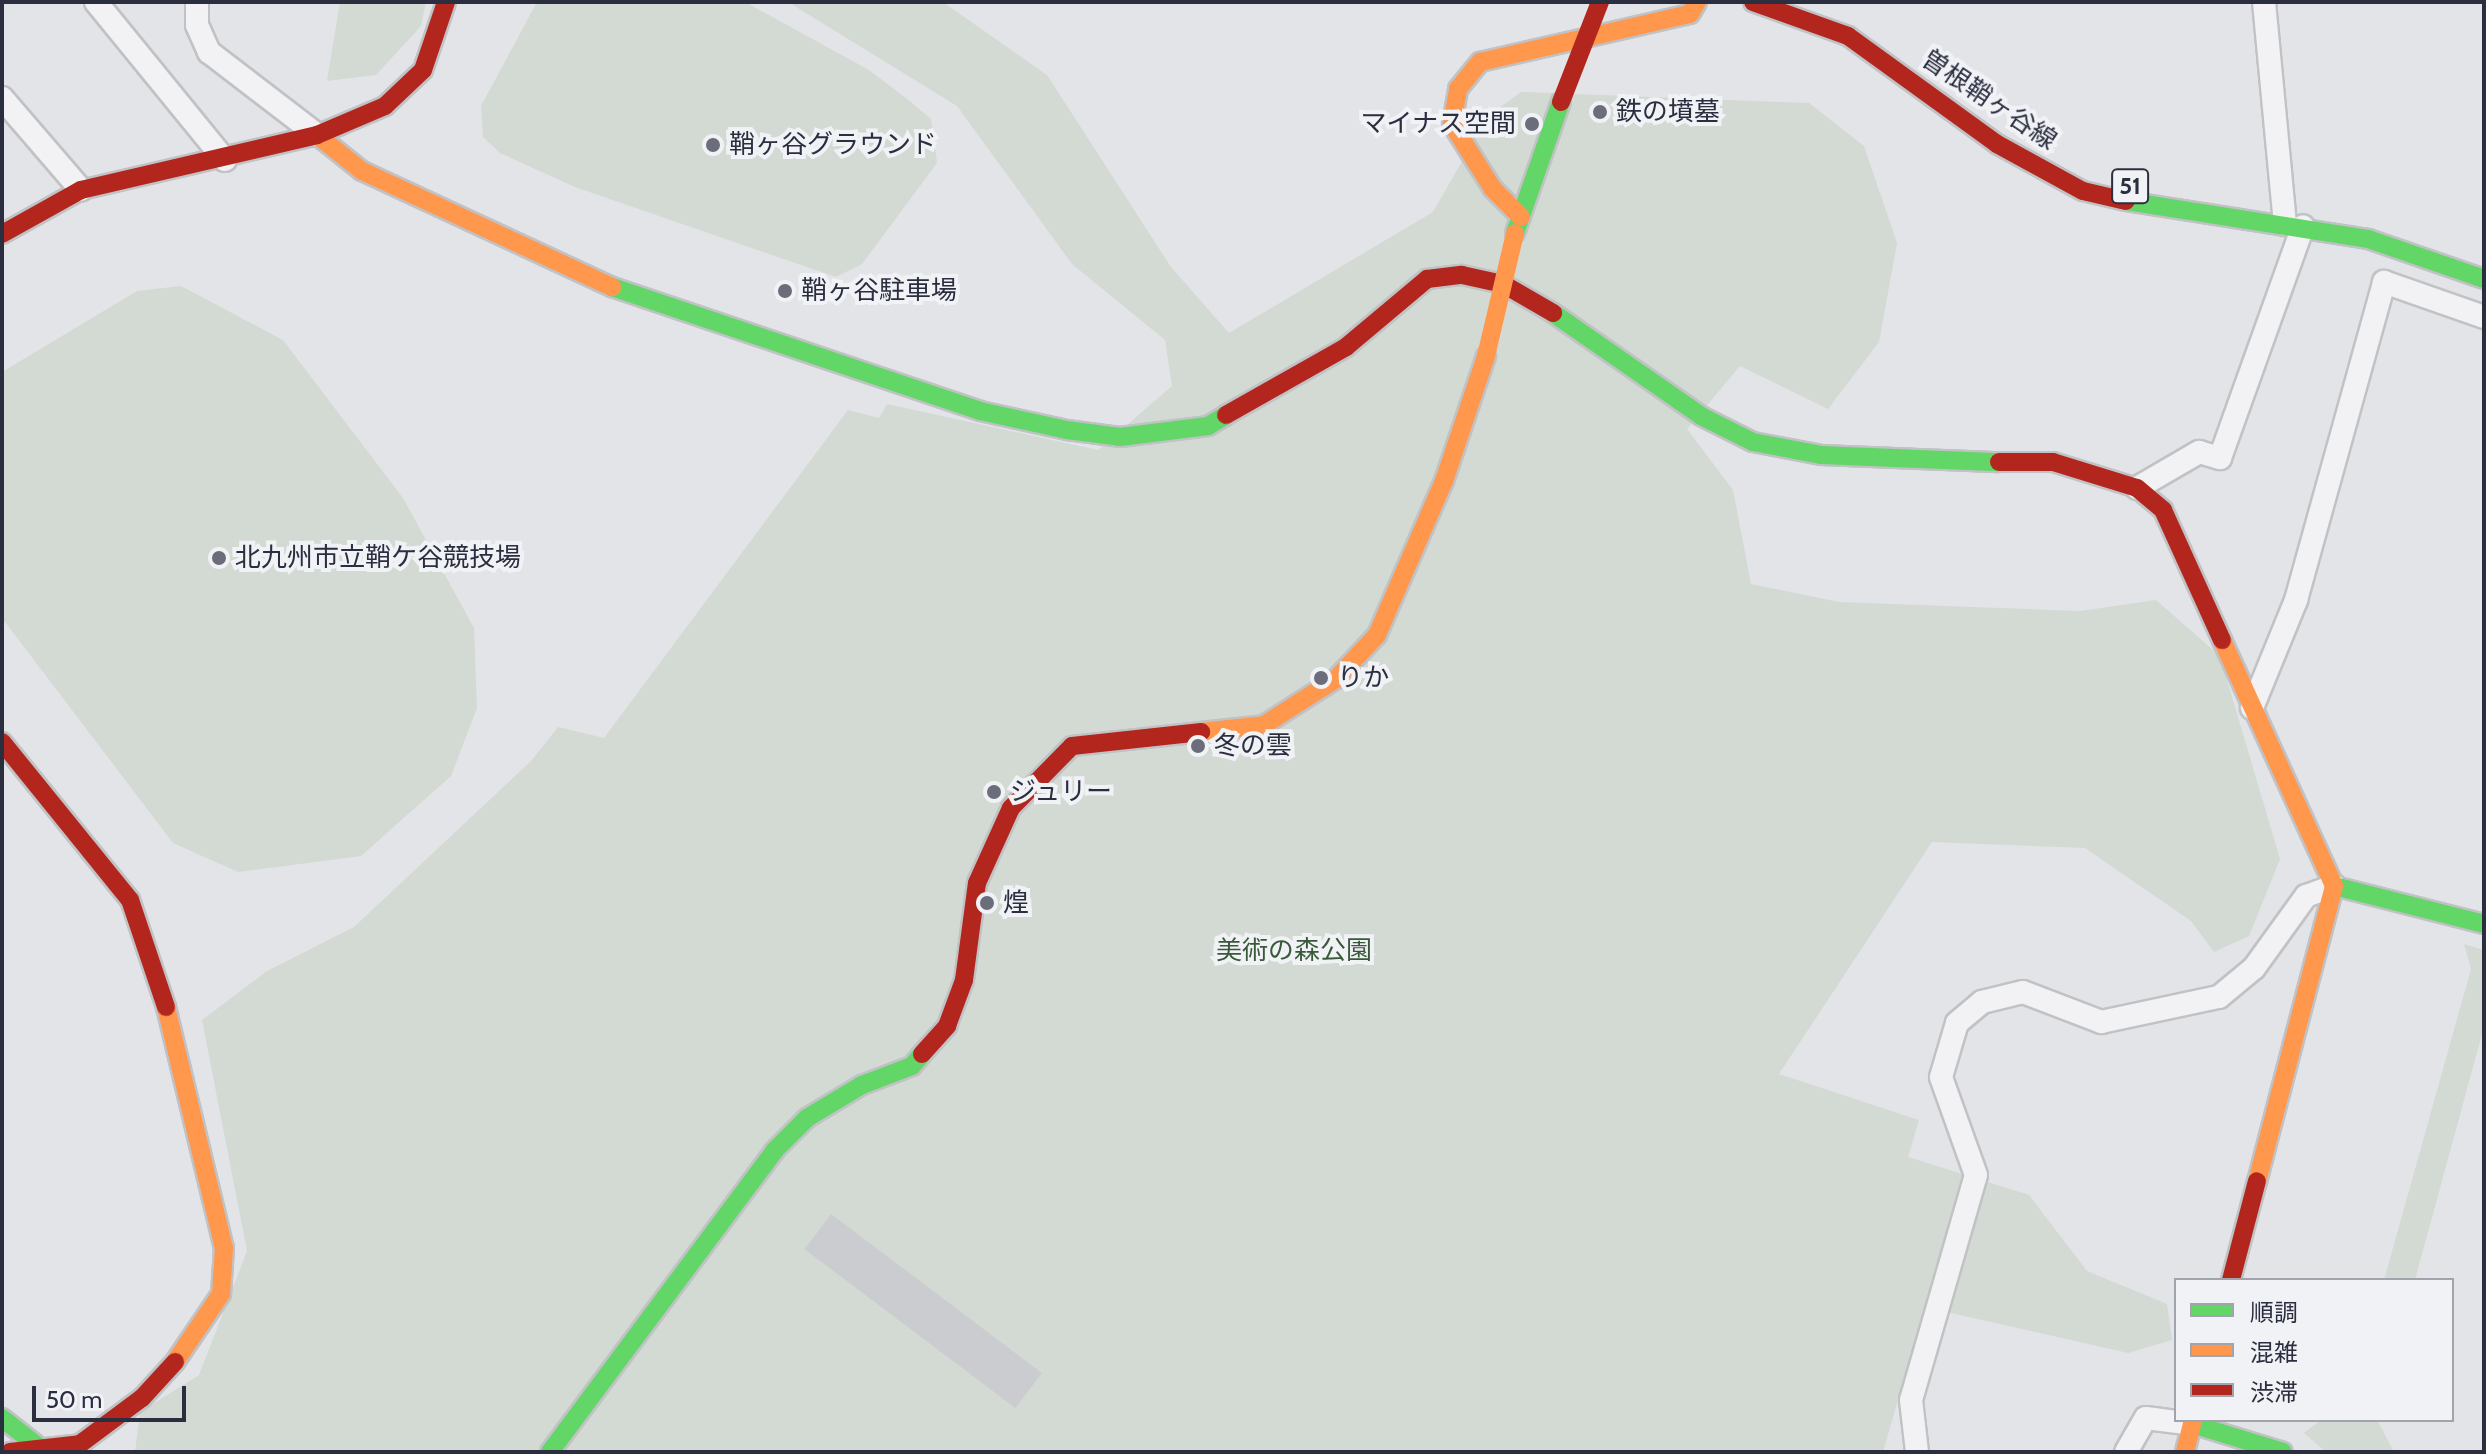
<!DOCTYPE html>
<html>
<head>
<meta charset="utf-8">
<style>
	body { margin:0 }
	#map { position:relative; width:2486px; height:1454px; overflow:hidden; background:#e3e4e7; font-family:Cabin,"Noto Sans JP",sans-serif }
	div>[style] { position:absolute }
	[style*='--x'] { left:calc(var(--x)*1px); top:calc(var(--y)*1px); width:calc(var(--w)*1px); rotate:calc(var(--a)*1deg) }
	.green>* { inset:0; background:#d2dad3 }
	.building>* { inset:0; background:#cbcccf; transform-origin:0 0 }
	.roads { filter:drop-shadow(2px 0 #c1c2c5) drop-shadow(-2px 0 #c1c2c5) drop-shadow(0 2px #c1c2c5) drop-shadow(0 -2px #c1c2c5) }
	.street>* { height:22px; margin:-11px; padding:0 11px; transform-origin:11px; border-radius:11px; background:#f2f2f4 }
	.fast>* { height:18px; margin:-9px; padding:0 9px; transform-origin:9px; border-radius:9px; background:#63d668 }
	.slow>* { height:18px; margin:-9px; padding:0 9px; transform-origin:9px; border-radius:9px; background:#ff974d }
	.jam>* { height:18px; margin:-9px; padding:0 9px; transform-origin:9px; border-radius:9px; background:#b3261e }
	.slow-bridge>* { height:18px; margin:-9px; padding:0 9px; transform-origin:9px; border-radius:9px; background:#ff974d }
	.jam-bridge>* { height:18px; margin:-9px; padding:0 9px; transform-origin:9px; border-radius:9px; background:#b3261e }
	.dots>* { width:22px; height:22px; translate:-50% -50%; box-sizing:border-box; border:4px solid #f1f2f6; border-radius:50% }
	span { translate:-50% -50%; white-space:nowrap; text-align:center; line-height:1.15; -webkit-text-stroke:8px #f1f2f6; paint-order:stroke }
	.shield-label span { padding:2px 6px; background:#f1f2f6; border:2px solid; border-radius:6px; -webkit-text-stroke-width:0 }
	.shield-label { font-size:24px; color:#2b2e3f; font-weight:700 }
	.street-label { font-size:26px; color:#2b2e3f }
	.poi-label { font-size:26px; color:#2b2e3f }
	.left { translate:0 -50%; text-align:left }
	.right { translate:-100% -50%; text-align:right }
	.park-label { font-size:26px; color:#3a593a }
	.frame { position:absolute; inset:0; border:4px solid #2b2e3f; pointer-events:none }
	.legend { position:absolute; left:2174px; top:1278px; width:280px; height:144px; box-sizing:border-box; background:#f1f2f6; border:2px solid #a2a4ad; margin:0; padding:10px 14px; list-style:none; font-size:24px; color:#2b2e3f }
	.legend li { display:flex; align-items:center; gap:16px; height:40px }
	.legend b { width:40px; border:2px solid #a2a4ad }
	.scale { position:absolute; left:32px; top:1386px; width:154px; height:36px; box-sizing:border-box; border:4px solid #2b2e3f; border-top:0; padding-left:10px; font-size:24px; line-height:28px; white-space:nowrap; color:#2b2e3f; -webkit-text-stroke:6px #f1f2f6; paint-order:stroke }
</style>
</head>
<body>
<div id="map">
	<div class="green">
		<i style="clip-path:polygon(340px 2px,426px 2px,421px 26px,376px 75px,327px 81px)"></i>
		<i style="clip-path:polygon(537px 2px,745px 2px,869px 70px,911px 102px,931px 119px,937px 163px,862px 264px,836px 277px,575px 187px,500px 153px,483px 137px,481px 106px)"></i>
		<i style="clip-path:polygon(788px 2px,943px 2px,1047px 75px,1171px 267px,1229px 333px,1433px 212px,1488px 116px,1521px 92px,1809px 103px,1864px 146px,1897px 243px,1879px 342px,1828px 409px,1740px 366px,1687px 429px,1733px 490px,1751px 584px,1839px 602px,2080px 611px,2156px 600px,2220px 656px,2280px 859px,2249px 936px,2214px 952px,2191px 921px,2085px 848px,1932px 842px,1779px 1074px,1919px 1120px,1908px 1157px,2029px 1195px,2087px 1271px,2167px 1304px,2172px 1340px,2128px 1353px,1925px 1307px,1883px 1452px,135px 1452px,140px 1412px,199px 1375px,247px 1251px,202px 1020px,267px 971px,354px 927px,532px 760px,558px 727px,604px 738px,848px 410px,879px 418px,887px 404px,1098px 450px,1172px 386px,1165px 340px,1072px 264px,957px 106px)"></i>
		<i style="clip-path:polygon(181px 286px,283px 340px,403px 498px,474px 628px,477px 708px,451px 776px,361px 856px,238px 872px,173px 843px,2px 618px,2px 372px,137px 291px)"></i>
		<i style="clip-path:polygon(2464px 944px,2484px 950px,2484px 1027px,2415px 1280px,2384px 1280px,2471px 969px)"></i>
		<i style="clip-path:polygon(2321px 1420px,2377px 1420px,2394px 1452px,2326px 1452px,2304px 1433px)"></i>
	</div>
	<div class="building">
		<i style="left:831px;top:1214px;width:264px;height:44px;rotate:37deg"></i>
	</div>
	<div class="roads">
		<div class="street">
			<i style="--x:96;--y:2;--w:204;--a:50.8"></i>
			<i style="--x:197;--y:2;--w:23;--a:90"></i>
			<i style="--x:197;--y:25;--w:30;--a:66"></i>
			<i style="--x:209;--y:52;--w:136;--a:37.5"></i>
			<i style="--x:2264;--y:2;--w:223;--a:84.6"></i>
			<i style="--x:2;--y:98;--w:121;--a:49.3"></i>
			<i style="--x:2137;--y:488;--w:72;--a:-30.1"></i>
			<i style="--x:2199;--y:452;--w:22;--a:16"></i>
			<i style="--x:2220;--y:458;--w:246;--a:-70.3"></i>
			<i style="--x:2252;--y:708;--w:117;--a:-67.8"></i>
			<i style="--x:2296;--y:600;--w:330;--a:-74.5"></i>
			<i style="--x:2384;--y:282;--w:106;--a:19.3"></i>
			<i style="--x:1917;--y:1452;--w:52;--a:-96.6"></i>
			<i style="--x:1911;--y:1400;--w:234;--a:-73.9"></i>
			<i style="--x:1976;--y:1175;--w:104;--a:-109.7"></i>
			<i style="--x:1941;--y:1077;--w:56;--a:-73.5"></i>
			<i style="--x:1957;--y:1023;--w:33;--a:-40"></i>
			<i style="--x:1982;--y:1002;--w:42;--a:-13.7"></i>
			<i style="--x:2023;--y:992;--w:84;--a:21"></i>
			<i style="--x:2101;--y:1022;--w:121;--a:-12"></i>
			<i style="--x:2219;--y:997;--w:45;--a:-39.6"></i>
			<i style="--x:2254;--y:968;--w:89;--a:-54.2"></i>
			<i style="--x:2306;--y:896;--w:30;--a:-20"></i>
			<i style="--x:2126;--y:1452;--w:39;--a:-60"></i>
			<i style="--x:2146;--y:1418;--w:46;--a:7.4"></i>
		</div>
		<div class="fast">
			<i style="--x:2126;--y:201;--w:245;--a:8.9"></i>
			<i style="--x:2368;--y:239;--w:123;--a:19"></i>
			<i style="--x:1515;--y:233;--w:139;--a:-70.7"></i>
			<i style="--x:612;--y:287;--w:388;--a:18.6"></i>
			<i style="--x:980;--y:411;--w:89;--a:12.3"></i>
			<i style="--x:1067;--y:430;--w:53;--a:7.5"></i>
			<i style="--x:1120;--y:437;--w:89;--a:-7.1"></i>
			<i style="--x:1208;--y:426;--w:21;--a:-31"></i>
			<i style="--x:1553;--y:313;--w:180;--a:34.8"></i>
			<i style="--x:1701;--y:416;--w:58;--a:26.6"></i>
			<i style="--x:1753;--y:442;--w:69;--a:10.8"></i>
			<i style="--x:1821;--y:455;--w:178;--a:2.3"></i>
			<i style="--x:2334;--y:886;--w:155;--a:14.2"></i>
			<i style="--x:2;--y:1418;--w:55;--a:38.3"></i>
			<i style="--x:2192;--y:1424;--w:95;--a:17.1"></i>
			<i style="--x:550;--y:1452;--w:375;--a:-53.3"></i>
			<i style="--x:774;--y:1151;--w:47;--a:-45"></i>
			<i style="--x:807;--y:1118;--w:64;--a:-31"></i>
			<i style="--x:862;--y:1085;--w:53;--a:-20.8"></i>
			<i style="--x:912;--y:1066;--w:16;--a:-50"></i>
		</div>
		<div class="slow">
			<i style="--x:317;--y:135;--w:58;--a:38.7"></i>
			<i style="--x:362;--y:171;--w:276;--a:24.9"></i>
			<i style="--x:1521;--y:217;--w:40;--a:-135"></i>
			<i style="--x:1493;--y:189;--w:77;--a:-122.2"></i>
			<i style="--x:1452;--y:124;--w:36;--a:-80"></i>
			<i style="--x:1458;--y:89;--w:35;--a:-51"></i>
			<i style="--x:1480;--y:62;--w:215;--a:-12.9"></i>
			<i style="--x:1690;--y:14;--w:14;--a:-60"></i>
			<i style="--x:2222;--y:640;--w:270;--a:65.5"></i>
			<i style="--x:2334;--y:886;--w:305;--a:104.6"></i>
			<i style="--x:1201;--y:732;--w:63;--a:-6.3"></i>
			<i style="--x:1264;--y:725;--w:85;--a:-32.6"></i>
			<i style="--x:1336;--y:679;--w:60;--a:-47"></i>
			<i style="--x:1377;--y:635;--w:168;--a:-66.5"></i>
			<i style="--x:1444;--y:481;--w:132;--a:-71.4"></i>
			<i style="--x:166;--y:1007;--w:248;--a:76.5"></i>
			<i style="--x:224;--y:1248;--w:46;--a:93.7"></i>
			<i style="--x:221;--y:1294;--w:82;--a:124.1"></i>
			<i style="--x:2185;--y:1452;--w:33;--a:-76"></i>
		</div>
		<div class="jam">
			<i style="--x:1753;--y:2;--w:101;--a:19.7"></i>
			<i style="--x:1848;--y:36;--w:184;--a:35.9"></i>
			<i style="--x:1997;--y:144;--w:98;--a:28.7"></i>
			<i style="--x:2083;--y:191;--w:44;--a:13.1"></i>
			<i style="--x:2;--y:234;--w:90;--a:-29.1"></i>
			<i style="--x:81;--y:190;--w:242;--a:-13.1"></i>
			<i style="--x:317;--y:135;--w:74;--a:-23.1"></i>
			<i style="--x:385;--y:106;--w:52;--a:-43.5"></i>
			<i style="--x:423;--y:70;--w:72;--a:-71.3"></i>
			<i style="--x:1226;--y:415;--w:138;--a:-29.5"></i>
			<i style="--x:1346;--y:347;--w:106;--a:-40"></i>
			<i style="--x:1427;--y:279;--w:35;--a:-7"></i>
			<i style="--x:1462;--y:275;--w:42;--a:12.4"></i>
			<i style="--x:1503;--y:284;--w:58;--a:30.1"></i>
			<i style="--x:1999;--y:462;--w:54;--a:0"></i>
			<i style="--x:2053;--y:462;--w:88;--a:17.2"></i>
			<i style="--x:2137;--y:488;--w:34;--a:40"></i>
			<i style="--x:2163;--y:510;--w:143;--a:65.6"></i>
			<i style="--x:2;--y:742;--w:203;--a:51"></i>
			<i style="--x:130;--y:900;--w:113;--a:71.4"></i>
			<i style="--x:922;--y:1054;--w:38;--a:-48"></i>
			<i style="--x:947;--y:1026;--w:49;--a:-69.7"></i>
			<i style="--x:964;--y:980;--w:98;--a:-82.4"></i>
			<i style="--x:977;--y:883;--w:82;--a:-65.6"></i>
			<i style="--x:1011;--y:808;--w:87;--a:-45.5"></i>
			<i style="--x:1072;--y:746;--w:130;--a:-6.2"></i>
			<i style="--x:2231;--y:1280;--w:102;--a:-75.3"></i>
			<i style="--x:10;--y:1452;--w:70;--a:-6.5"></i>
			<i style="--x:80;--y:1444;--w:77;--a:-36.6"></i>
			<i style="--x:142;--y:1398;--w:49;--a:-47.5"></i>
		</div>
	</div>
	<div class="slow-bridge">
		<i style="--x:1486;--y:356;--w:126;--a:-76.7"></i>
	</div>
	<div class="jam-bridge">
		<i style="--x:1561;--y:102;--w:107;--a:-68.7"></i>
	</div>
	<div class="dots">
		<i style="left:1600px;top:112px;background:#6b6e7a"></i>
		<i style="left:1532px;top:124px;background:#6b6e7a"></i>
		<i style="left:713px;top:145px;background:#6b6e7a"></i>
		<i style="left:785px;top:291px;background:#6b6e7a"></i>
		<i style="left:219px;top:558px;background:#6b6e7a"></i>
		<i style="left:1321px;top:678px;background:#6b6e7a"></i>
		<i style="left:1198px;top:746px;background:#6b6e7a"></i>
		<i style="left:994px;top:792px;background:#6b6e7a"></i>
		<i style="left:987px;top:903px;background:#6b6e7a"></i>
	</div>
	<div class="shield-label">
		<span style="left:2130px;top:186px">51</span>
	</div>
	<div class="street-label">
		<span style="left:1989px;top:100px;rotate:34deg">曽根鞘ヶ谷線</span>
	</div>
	<div class="poi-label">
		<span class="left" style="left:1616px;top:112px">鉄の墳墓</span>
		<span class="right" style="left:1516px;top:124px">マイナス空間</span>
		<span class="left" style="left:729px;top:145px">鞘ヶ谷グラウンド</span>
		<span class="left" style="left:801px;top:291px">鞘ヶ谷駐車場</span>
		<span class="left" style="left:235px;top:558px">北九州市立鞘ケ谷競技場</span>
		<span class="left" style="left:1337px;top:678px">りか</span>
		<span class="left" style="left:1214px;top:746px">冬の雲</span>
		<span class="left" style="left:1010px;top:792px">ジュリー</span>
		<span class="left" style="left:1003px;top:903px">煌</span>
	</div>
	<div class="park-label">
		<span style="left:1294px;top:951px">美術の森公園</span>
	</div>
	<div class="frame"></div>
	<ul class="legend">
	<li><b style="height:10px;background:#63d668"></b>順調</li>
	<li><b style="height:10px;background:#ff974d"></b>混雑</li>
	<li><b style="height:10px;background:#b3261e"></b>渋滞</li>
	</ul>
	<div class="scale">50 m</div>
</div>
</body>
</html>
